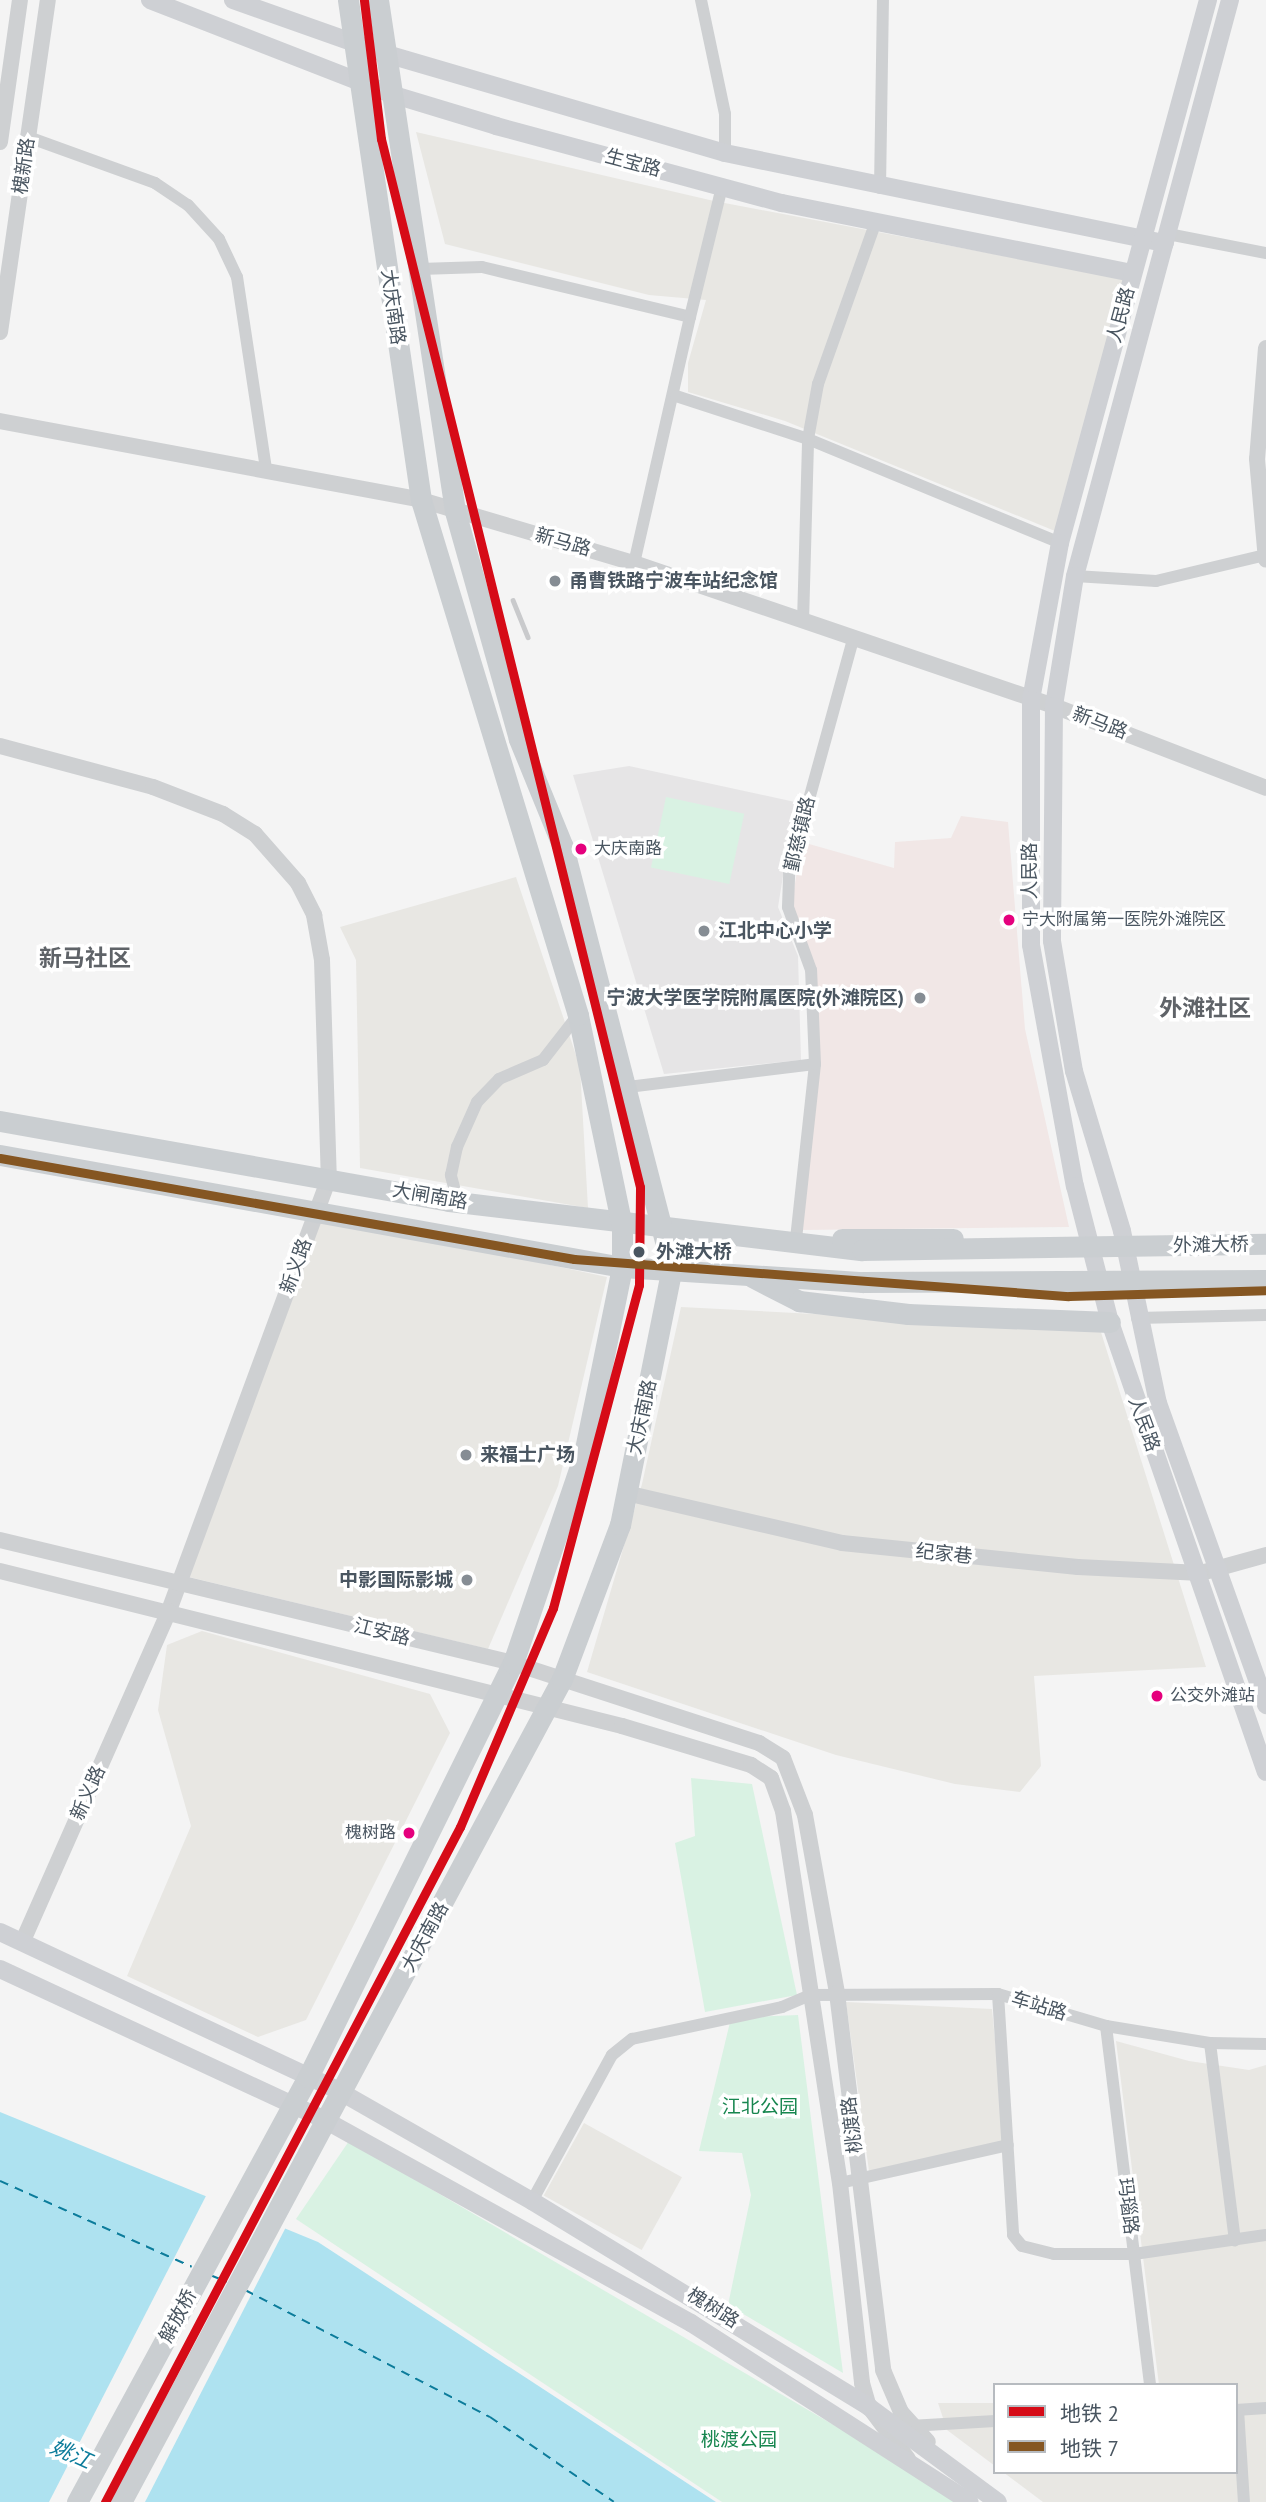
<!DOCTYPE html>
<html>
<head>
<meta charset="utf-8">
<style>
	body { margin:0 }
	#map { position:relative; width:1266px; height:2502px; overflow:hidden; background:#f4f4f4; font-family:"PT Sans","Noto Sans SC",sans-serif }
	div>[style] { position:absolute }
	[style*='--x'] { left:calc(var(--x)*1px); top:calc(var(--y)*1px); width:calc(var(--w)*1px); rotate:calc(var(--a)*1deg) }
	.commercial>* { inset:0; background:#e8e7e3; transform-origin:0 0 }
	.education>* { inset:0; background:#e6e5e6 }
	.medical>* { inset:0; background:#f1e7e6 }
	.green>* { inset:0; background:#d9f2e3; transform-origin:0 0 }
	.water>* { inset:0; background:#aee2f0 }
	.pier>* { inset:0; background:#f4f4f4 }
	.ferry>* { height:2px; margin-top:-1px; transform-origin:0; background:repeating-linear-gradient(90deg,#0c7c9b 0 9px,transparent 0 16px) }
	.minor>* { height:12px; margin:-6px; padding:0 6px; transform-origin:6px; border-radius:6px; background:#ced0d2 }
	.tertiary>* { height:16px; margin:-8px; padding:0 8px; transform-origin:8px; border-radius:8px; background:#ced0d2 }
	.secondary>* { height:18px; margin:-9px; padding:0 9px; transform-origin:9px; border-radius:9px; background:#ced0d4 }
	.primary>* { height:21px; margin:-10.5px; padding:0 10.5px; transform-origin:10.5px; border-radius:10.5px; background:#caced1 }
	.rail>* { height:4.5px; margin:-2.25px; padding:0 2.25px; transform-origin:2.25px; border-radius:2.25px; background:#c9cacc }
	.primary-bridge>* { height:21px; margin:-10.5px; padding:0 10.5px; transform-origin:10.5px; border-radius:10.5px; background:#caced1 }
	.metro-1>* { height:9px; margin:-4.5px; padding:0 4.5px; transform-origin:4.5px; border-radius:4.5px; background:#d60b17 }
	.metro-2>* { height:9px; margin:-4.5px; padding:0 4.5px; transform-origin:4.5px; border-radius:4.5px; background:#855622 }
	.dots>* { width:19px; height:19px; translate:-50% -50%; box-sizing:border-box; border:4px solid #fff; border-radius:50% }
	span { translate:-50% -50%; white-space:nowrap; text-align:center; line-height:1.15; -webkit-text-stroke:7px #fff; paint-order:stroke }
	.bus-label { font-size:17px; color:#4a5661 }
	.left { translate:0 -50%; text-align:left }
	.right { translate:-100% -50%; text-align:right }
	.street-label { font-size:19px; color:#4a5661 }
	.poi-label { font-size:19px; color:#4a5661; font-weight:700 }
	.stop-label { font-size:19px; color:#4a5661; font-weight:700 }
	.park-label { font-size:19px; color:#17864f }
	.water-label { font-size:21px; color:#0c7c9b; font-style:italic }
	.quarter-label { font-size:23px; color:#5f6368; font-weight:700 }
	.legend { position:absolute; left:993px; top:2383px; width:245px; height:91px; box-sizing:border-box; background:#fff; border:2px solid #b7bbc0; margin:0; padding:9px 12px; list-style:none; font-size:21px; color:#4a5661 }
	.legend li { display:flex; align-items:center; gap:14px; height:35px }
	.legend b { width:35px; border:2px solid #b7bbc0 }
</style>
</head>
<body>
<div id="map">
	<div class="commercial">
		<i style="clip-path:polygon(416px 132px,714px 201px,1126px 279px,1055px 531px,785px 421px,688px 392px,688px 363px,706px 300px,649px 295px,445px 244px)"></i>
		<i style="clip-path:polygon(516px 877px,580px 1067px,588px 1208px,360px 1168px,356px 960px,340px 927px)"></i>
		<i style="clip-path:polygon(321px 1216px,607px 1277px,558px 1486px,488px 1649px,189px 1577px)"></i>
		<i style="clip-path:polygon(681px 1307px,1100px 1329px,1206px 1667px,1034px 1676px,1041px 1766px,1020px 1792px,955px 1784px,836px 1755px,587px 1672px,642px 1484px)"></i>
		<i style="clip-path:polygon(202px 1631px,430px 1694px,450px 1733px,306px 2020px,258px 2037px,127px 1976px,191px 1826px,158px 1710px,167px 1645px)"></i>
		<i style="clip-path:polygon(846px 2002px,992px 2009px,1005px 2143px,869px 2171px)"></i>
		<i style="clip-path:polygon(1116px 2041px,1189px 2061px,1249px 2070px,1266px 2065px,1266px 2502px,1043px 2502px,1003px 2472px,1236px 2472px,1236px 2385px,1159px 2385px)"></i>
		<i style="left:584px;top:2123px;width:112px;height:83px;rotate:29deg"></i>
		<i style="clip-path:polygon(938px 2403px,995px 2403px,995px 2466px,947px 2430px)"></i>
	</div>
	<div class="education">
		<i style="clip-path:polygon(629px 766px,795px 802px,778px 907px,798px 956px,801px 1060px,664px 1074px,573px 775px)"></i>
	</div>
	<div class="medical">
		<i style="clip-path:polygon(961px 816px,1008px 822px,1025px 1029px,1069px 1227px,801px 1230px,814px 967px,791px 907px,802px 842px,894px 868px,895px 842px,951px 838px)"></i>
	</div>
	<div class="green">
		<i style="left:666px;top:797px;width:80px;height:72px;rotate:12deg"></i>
		<i style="clip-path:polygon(691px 1778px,752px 1784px,797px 1995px,705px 2012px,675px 1843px,695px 1836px)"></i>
		<i style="clip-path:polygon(798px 2015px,843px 2373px,728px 2305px,751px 2195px,742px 2153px,699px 2151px,731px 2018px)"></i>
		<i style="clip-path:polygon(349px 2141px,849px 2434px,955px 2502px,722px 2502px,296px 2219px)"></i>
	</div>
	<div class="water">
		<i style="clip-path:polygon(0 2112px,318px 2242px,716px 2502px,0 2502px)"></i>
	</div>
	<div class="pier">
		<i style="clip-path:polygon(208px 2192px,287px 2225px,145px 2502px,49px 2502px)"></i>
	</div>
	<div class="ferry">
		<i style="--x:0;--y:2181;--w:210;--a:24.1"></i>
		<i style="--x:210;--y:2275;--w:18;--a:22"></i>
		<i style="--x:245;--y:2290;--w:276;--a:27.4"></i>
		<i style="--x:490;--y:2417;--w:150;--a:34.4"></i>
	</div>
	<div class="minor">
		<i style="--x:701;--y:0;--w:116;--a:78.1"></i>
		<i style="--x:725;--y:114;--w:39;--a:90"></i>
		<i style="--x:28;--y:137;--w:135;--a:19.9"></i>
		<i style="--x:155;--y:183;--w:40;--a:34"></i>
		<i style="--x:188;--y:205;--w:46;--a:47.6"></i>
		<i style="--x:219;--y:239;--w:42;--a:64.7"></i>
		<i style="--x:237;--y:277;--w:194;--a:81.4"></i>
		<i style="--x:880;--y:188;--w:188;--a:-89.1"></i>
		<i style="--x:1168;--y:234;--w:100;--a:11"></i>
		<i style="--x:420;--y:269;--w:62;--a:-1.8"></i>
		<i style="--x:482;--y:267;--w:214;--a:13.5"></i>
		<i style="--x:690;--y:317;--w:252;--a:102.8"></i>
		<i style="--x:690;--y:317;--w:134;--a:-76.2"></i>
		<i style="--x:676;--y:396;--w:139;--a:18"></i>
		<i style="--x:808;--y:439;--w:273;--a:22.4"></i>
		<i style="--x:1075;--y:576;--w:81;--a:3.5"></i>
		<i style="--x:1156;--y:581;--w:112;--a:-13.4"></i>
		<i style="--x:803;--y:622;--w:183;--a:-88.4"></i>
		<i style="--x:808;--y:439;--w:56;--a:-79.7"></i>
		<i style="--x:818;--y:384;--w:173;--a:-70.4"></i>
		<i style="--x:628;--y:1087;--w:188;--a:-7"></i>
		<i style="--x:458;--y:1202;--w:28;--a:-105"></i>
		<i style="--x:451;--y:1175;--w:29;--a:-78"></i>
		<i style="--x:457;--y:1147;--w:49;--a:-66"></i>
		<i style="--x:477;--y:1102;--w:32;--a:-46"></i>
		<i style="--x:499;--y:1079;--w:48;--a:-23.4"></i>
		<i style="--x:543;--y:1060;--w:57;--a:-52.1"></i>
		<i style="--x:796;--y:1239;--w:176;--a:-83.8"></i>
		<i style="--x:815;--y:1064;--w:94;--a:-92.4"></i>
		<i style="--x:811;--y:970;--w:67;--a:-110.1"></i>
		<i style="--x:788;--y:907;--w:35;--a:-88"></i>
		<i style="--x:789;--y:872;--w:242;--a:-74.6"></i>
		<i style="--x:1137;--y:1318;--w:129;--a:-1.3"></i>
		<i style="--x:998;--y:1994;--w:241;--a:86.4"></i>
		<i style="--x:1013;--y:2235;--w:14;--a:51"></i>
		<i style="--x:1022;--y:2246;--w:33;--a:14"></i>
		<i style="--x:1054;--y:2254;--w:80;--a:0"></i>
		<i style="--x:1134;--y:2254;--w:133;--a:-8.2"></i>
		<i style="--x:1106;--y:2026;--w:362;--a:83"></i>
		<i style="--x:1210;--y:2043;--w:199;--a:82.8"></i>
		<i style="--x:840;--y:2183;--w:172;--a:-12.7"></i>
		<i style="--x:532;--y:2201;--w:166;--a:-61.3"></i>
		<i style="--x:612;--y:2055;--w:26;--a:-39"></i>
		<i style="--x:632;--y:2039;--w:153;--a:-12"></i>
		<i style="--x:782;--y:2007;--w:30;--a:-23"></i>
		<i style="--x:810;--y:1995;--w:188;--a:-0.3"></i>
		<i style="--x:998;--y:1994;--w:113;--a:16.5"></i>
		<i style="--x:1106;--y:2026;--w:105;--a:9.3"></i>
		<i style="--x:1210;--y:2043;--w:56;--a:1"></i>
		<i style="--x:1236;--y:2410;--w:30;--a:-4"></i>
		<i style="--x:1238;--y:2410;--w:92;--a:86.3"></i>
		<i style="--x:910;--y:2426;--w:85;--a:-3.4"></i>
	</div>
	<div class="tertiary">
		<i style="--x:0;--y:142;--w:143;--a:-82"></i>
		<i style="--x:0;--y:332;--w:335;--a:-81.8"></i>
		<i style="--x:1266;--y:348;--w:111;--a:94.6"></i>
		<i style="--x:1257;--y:459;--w:101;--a:84.9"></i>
		<i style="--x:0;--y:421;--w:428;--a:10.6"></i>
		<i style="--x:421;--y:500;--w:222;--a:16.5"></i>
		<i style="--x:634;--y:563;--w:444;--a:18.8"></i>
		<i style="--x:1054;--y:706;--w:227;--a:21.1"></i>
		<i style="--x:0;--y:746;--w:158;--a:15"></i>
		<i style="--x:153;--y:787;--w:75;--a:21.1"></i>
		<i style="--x:223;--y:814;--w:38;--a:32"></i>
		<i style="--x:255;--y:834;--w:65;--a:48.7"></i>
		<i style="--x:298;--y:883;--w:36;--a:63"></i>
		<i style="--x:314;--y:915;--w:46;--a:79.9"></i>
		<i style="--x:322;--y:960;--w:218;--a:88.2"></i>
		<i style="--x:329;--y:1178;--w:462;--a:110.3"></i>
		<i style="--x:169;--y:1611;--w:362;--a:113.9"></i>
		<i style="--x:626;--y:1493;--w:222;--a:13"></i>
		<i style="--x:842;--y:1543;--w:237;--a:5.8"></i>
		<i style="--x:1078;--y:1567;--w:123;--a:2.8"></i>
		<i style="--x:1201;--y:1573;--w:67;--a:-15.5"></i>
		<i style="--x:0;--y:1540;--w:528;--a:13.48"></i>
		<i style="--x:513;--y:1663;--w:259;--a:18"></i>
		<i style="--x:759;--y:1743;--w:28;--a:32"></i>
		<i style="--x:783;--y:1758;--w:61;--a:68.9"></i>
		<i style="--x:805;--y:1815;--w:181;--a:79.8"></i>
		<i style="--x:837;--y:1993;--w:380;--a:83"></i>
		<i style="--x:883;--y:2370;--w:46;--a:66.8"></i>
		<i style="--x:901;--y:2412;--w:40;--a:48"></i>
		<i style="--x:0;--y:1571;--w:641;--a:13.99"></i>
		<i style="--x:622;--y:1726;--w:135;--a:16.8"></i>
		<i style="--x:751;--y:1765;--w:24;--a:33"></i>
		<i style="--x:771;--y:1778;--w:35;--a:70"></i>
		<i style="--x:783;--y:1811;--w:376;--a:81.3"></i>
		<i style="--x:840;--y:2183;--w:201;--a:83.7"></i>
		<i style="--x:862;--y:2383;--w:25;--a:74"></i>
		<i style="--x:869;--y:2407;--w:65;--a:53.1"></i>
	</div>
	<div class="secondary">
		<i style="--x:150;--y:0;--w:259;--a:21.3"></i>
		<i style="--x:391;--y:94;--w:110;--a:16.9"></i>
		<i style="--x:496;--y:126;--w:296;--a:15.1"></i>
		<i style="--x:782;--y:203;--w:357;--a:11.3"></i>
		<i style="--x:233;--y:0;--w:159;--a:19.5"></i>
		<i style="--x:383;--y:53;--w:356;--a:16.3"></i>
		<i style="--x:725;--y:153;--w:449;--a:11.6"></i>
		<i style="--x:1208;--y:0;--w:563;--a:105.25"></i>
		<i style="--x:1060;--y:543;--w:160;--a:100.5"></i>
		<i style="--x:1031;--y:700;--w:245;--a:90"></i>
		<i style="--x:1031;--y:945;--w:245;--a:79.7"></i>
		<i style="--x:1075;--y:1186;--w:140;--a:75.6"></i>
		<i style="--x:1110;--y:1322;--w:476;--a:70.9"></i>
		<i style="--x:1230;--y:0;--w:596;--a:105.06"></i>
		<i style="--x:1075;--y:576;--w:132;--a:99.2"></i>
		<i style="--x:1054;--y:706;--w:235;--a:90.5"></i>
		<i style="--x:1052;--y:941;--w:132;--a:80.4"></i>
		<i style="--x:1074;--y:1071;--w:167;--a:73.3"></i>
		<i style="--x:1122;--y:1231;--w:176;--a:78.2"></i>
		<i style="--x:1158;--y:1403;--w:321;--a:70.3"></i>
		<i style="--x:0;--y:1932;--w:374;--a:25.1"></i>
		<i style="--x:339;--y:2091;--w:222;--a:29.7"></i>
		<i style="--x:532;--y:2201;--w:395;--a:31.4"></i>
		<i style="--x:869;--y:2407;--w:160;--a:36.4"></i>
		<i style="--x:0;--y:1969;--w:356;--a:24.9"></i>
		<i style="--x:323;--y:2119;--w:421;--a:29"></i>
		<i style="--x:691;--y:2323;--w:331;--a:32.7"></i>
	</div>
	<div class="primary">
		<i style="--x:0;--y:1121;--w:456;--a:10.1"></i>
		<i style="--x:449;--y:1201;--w:416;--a:6.8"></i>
		<i style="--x:0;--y:1155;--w:632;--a:10.21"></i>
		<i style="--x:622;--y:1267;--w:241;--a:3.6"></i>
		<i style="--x:842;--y:1239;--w:111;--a:0"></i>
		<i style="--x:752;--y:1277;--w:53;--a:27.1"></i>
		<i style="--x:799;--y:1301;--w:110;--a:6.8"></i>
		<i style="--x:908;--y:1314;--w:202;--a:2.3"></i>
		<i style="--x:77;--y:2502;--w:484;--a:-61.5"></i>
		<i style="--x:308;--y:2077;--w:462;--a:-63.7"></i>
		<i style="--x:513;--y:1663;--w:221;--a:-71.2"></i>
		<i style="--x:584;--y:1454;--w:191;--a:-78.5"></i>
		<i style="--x:622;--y:1267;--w:41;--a:-90"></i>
		<i style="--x:622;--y:1226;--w:216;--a:-101.8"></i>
		<i style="--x:578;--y:1015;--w:538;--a:-106.95"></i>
		<i style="--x:421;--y:500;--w:505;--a:-98.31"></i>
		<i style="--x:121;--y:2502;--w:934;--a:-61.82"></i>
		<i style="--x:562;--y:1679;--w:165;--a:-69.4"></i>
		<i style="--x:620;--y:1525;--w:262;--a:-78.6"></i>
		<i style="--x:672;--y:1268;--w:435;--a:-104.5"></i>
		<i style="--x:563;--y:847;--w:117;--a:-112.2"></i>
		<i style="--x:519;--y:739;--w:237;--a:-105.7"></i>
		<i style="--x:455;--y:511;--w:517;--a:-98.57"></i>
	</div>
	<div class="rail">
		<i style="--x:513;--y:600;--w:40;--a:68"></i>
	</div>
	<div class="primary-bridge">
		<i style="--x:862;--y:1250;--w:404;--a:-0.9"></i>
		<i style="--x:863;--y:1282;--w:403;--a:-0.3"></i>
	</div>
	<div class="metro-1">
		<i style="--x:105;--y:2502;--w:763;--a:-62.26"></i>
		<i style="--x:460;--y:1827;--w:238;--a:-67"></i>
		<i style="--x:553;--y:1608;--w:334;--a:-75.1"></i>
		<i style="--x:639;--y:1285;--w:98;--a:-89.4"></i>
		<i style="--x:640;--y:1187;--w:1080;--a:-103.88"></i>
		<i style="--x:381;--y:139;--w:140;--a:-97"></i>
	</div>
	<div class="metro-2">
		<i style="--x:0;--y:1158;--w:583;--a:9.98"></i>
		<i style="--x:574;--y:1259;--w:496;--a:4.3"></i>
		<i style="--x:1069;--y:1296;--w:197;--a:-1.7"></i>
	</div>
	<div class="dots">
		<i style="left:555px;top:581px;background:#868d94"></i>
		<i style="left:581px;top:849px;background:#e5007d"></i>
		<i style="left:1009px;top:920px;background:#e5007d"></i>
		<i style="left:704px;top:931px;background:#868d94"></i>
		<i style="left:920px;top:998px;background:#868d94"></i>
		<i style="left:639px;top:1252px;background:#4a5661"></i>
		<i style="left:466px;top:1455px;background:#868d94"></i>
		<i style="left:467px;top:1580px;background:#868d94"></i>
		<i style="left:1157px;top:1696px;background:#e5007d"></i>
		<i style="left:409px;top:1833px;background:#e5007d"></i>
	</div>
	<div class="bus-label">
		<span class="left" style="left:594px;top:849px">大庆南路</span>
		<span class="left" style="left:1022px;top:920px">宁大附属第一医院外滩院区</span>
		<span class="left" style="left:1170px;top:1696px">公交外滩站</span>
		<span class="right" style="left:396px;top:1833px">槐树路</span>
	</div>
	<div class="street-label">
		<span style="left:633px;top:163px;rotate:15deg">生宝路</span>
		<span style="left:24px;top:166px;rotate:-82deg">槐新路</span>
		<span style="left:393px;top:307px;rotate:82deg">大庆南路</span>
		<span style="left:1121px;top:315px;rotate:-75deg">人民路</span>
		<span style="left:563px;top:542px;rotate:16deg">新马路</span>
		<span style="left:1100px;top:723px;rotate:21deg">新马路</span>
		<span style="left:800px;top:834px;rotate:-77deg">鄞慈镇路</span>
		<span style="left:1030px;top:871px;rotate:-90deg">人民路</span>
		<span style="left:430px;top:1196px;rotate:10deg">大闸南路</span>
		<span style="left:1211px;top:1245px;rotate:-1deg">外滩大桥</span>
		<span style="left:296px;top:1266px;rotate:-70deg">新义路</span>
		<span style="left:642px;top:1417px;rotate:-78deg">大庆南路</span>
		<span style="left:1144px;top:1424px;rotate:70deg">人民路</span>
		<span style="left:944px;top:1554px;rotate:6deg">纪家巷</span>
		<span style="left:382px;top:1632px;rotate:14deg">江安路</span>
		<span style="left:88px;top:1793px;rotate:-66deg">新义路</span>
		<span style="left:425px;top:1937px;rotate:-61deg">大庆南路</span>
		<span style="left:1039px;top:2006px;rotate:17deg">车站路</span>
		<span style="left:852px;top:2125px;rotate:-97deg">桃渡路</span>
		<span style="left:1128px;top:2206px;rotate:83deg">玛瑙路</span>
		<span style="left:713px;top:2308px;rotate:32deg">槐树路</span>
		<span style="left:178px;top:2316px;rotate:-62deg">解放桥</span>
	</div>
	<div class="poi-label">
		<span class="left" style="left:569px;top:581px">甬曹铁路宁波车站纪念馆</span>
		<span class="left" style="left:718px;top:931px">江北中心小学</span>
		<span class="right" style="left:904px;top:998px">宁波大学医学院附属医院(外滩院区)</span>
		<span class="left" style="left:480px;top:1455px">来福士广场</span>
		<span class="right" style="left:453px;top:1580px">中影国际影城</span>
	</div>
	<div class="stop-label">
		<span class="left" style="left:656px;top:1252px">外滩大桥</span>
	</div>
	<div class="park-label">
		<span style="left:760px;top:2107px">江北公园</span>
		<span style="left:739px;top:2440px">桃渡公园</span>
	</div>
	<div class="water-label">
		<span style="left:71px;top:2454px;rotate:24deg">姚江</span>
	</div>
	<div class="quarter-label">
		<span style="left:85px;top:958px">新马社区</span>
		<span style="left:1205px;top:1008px">外滩社区</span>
	</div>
	<ul class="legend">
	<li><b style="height:9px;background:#d60b17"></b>地铁 2</li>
	<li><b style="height:9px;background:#855622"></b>地铁 7</li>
	</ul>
</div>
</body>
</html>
